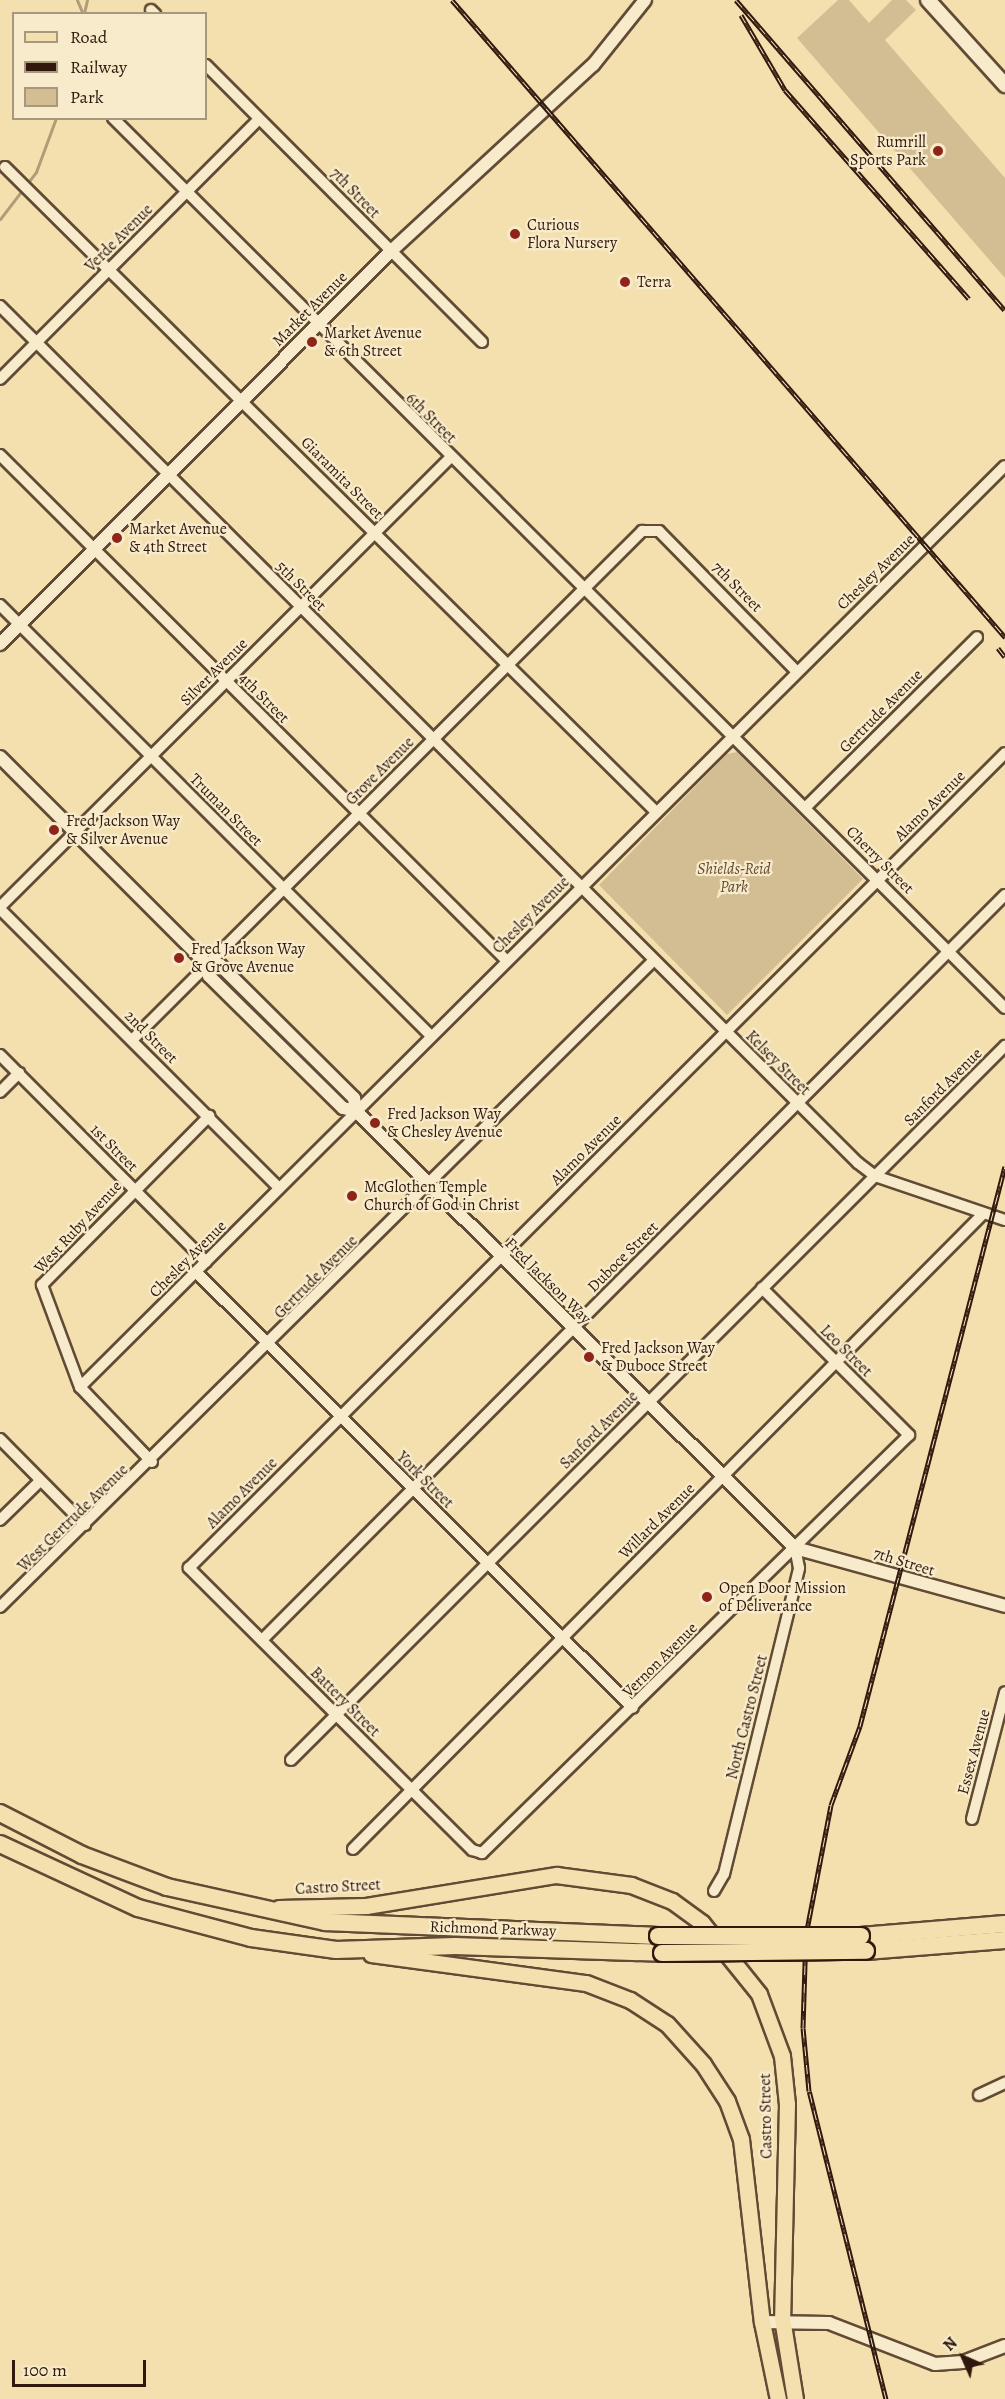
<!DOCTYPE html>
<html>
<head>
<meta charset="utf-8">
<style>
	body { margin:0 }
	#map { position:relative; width:1005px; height:2399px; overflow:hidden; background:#f4e0af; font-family:Alegreya,serif }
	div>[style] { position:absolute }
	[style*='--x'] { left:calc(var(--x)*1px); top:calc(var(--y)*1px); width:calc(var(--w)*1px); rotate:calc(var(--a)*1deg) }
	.green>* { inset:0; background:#d3be93 }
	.stream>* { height:3px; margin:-1.5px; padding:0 1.5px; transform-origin:1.5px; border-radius:1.5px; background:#b19c78 }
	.roads { filter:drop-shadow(2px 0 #614b35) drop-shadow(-2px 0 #614b35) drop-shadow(0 2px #614b35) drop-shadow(0 -2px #614b35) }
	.minor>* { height:10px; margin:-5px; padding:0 5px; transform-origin:5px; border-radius:5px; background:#f8ebcb }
	.tertiary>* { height:12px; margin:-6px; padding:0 6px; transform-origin:6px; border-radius:6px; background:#f8ebcb }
	.secondary>* { height:14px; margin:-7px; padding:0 7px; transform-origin:7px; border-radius:7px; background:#f8ebcb }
	.primary>* { height:15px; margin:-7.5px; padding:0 7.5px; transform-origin:7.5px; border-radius:7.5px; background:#f4e0af }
	.trunk>* { height:16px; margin:-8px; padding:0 8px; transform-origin:8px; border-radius:8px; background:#f4e0af }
	.rail>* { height:5px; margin-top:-2.5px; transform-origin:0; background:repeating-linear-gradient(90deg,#f8ebcb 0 9px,#30190c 0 18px); box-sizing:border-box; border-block:2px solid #30190c }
	.bridges { filter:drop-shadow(2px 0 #30190c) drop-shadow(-2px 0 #30190c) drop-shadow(0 2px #30190c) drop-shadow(0 -2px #30190c) }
	.trunk-bridge>* { height:16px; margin:-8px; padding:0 8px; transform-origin:8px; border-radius:8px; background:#f4e0af }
	.dots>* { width:16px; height:16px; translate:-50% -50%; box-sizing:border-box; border:3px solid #f8ebcb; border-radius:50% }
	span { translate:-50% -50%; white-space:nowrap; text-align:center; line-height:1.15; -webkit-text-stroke:4.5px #f8ebcb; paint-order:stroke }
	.poi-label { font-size:16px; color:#30190c }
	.right { translate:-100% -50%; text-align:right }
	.left { translate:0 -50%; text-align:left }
	.street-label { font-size:16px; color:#30190c }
	.park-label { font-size:16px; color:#614b34; font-style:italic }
	.legend { position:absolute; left:12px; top:12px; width:195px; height:108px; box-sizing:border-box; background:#f8ebcb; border:2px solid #a8977f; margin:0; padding:8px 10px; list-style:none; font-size:18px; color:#30190c }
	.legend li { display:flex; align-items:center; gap:12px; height:30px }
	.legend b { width:30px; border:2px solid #a8977f }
	.north { position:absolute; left:933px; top:2327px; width:60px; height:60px; -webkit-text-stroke:4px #f8ebcb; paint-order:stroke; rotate:315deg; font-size:16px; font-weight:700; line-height:24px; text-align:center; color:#30190c }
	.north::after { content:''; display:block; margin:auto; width:21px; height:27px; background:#30190c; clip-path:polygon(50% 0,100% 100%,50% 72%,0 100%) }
	.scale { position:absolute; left:12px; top:2360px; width:134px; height:27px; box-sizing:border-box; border:3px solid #30190c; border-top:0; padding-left:8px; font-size:18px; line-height:21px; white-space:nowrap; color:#30190c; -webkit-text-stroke:4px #f8ebcb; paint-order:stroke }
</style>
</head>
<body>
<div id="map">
	<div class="green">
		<i style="clip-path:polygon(838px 0,849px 0,869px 23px,892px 0,906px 0,916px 10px,885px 40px,1005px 178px,1005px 278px,797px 38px)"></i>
		<i style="clip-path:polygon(737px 752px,863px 879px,727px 1015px,599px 885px,727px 754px)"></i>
	</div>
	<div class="stream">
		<i style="--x:77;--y:0;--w:15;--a:67"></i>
		<i style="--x:84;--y:13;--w:13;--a:-77"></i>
		<i style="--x:0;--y:219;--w:59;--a:-52.5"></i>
		<i style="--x:36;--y:172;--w:58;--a:-69.7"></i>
	</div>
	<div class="roads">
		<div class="minor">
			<i style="--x:151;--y:10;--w:6;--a:45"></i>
			<i style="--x:206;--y:65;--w:391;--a:45.1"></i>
			<i style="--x:113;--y:118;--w:1260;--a:44.94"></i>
			<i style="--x:5;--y:167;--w:916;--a:44.73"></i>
			<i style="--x:0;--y:306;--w:1213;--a:44.97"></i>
			<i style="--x:858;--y:1163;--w:21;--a:37"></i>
			<i style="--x:875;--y:1176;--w:137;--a:18.7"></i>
			<i style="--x:0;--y:379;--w:367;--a:-45.1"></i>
			<i style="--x:0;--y:455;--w:716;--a:44.94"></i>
			<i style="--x:0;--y:605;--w:610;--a:45"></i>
			<i style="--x:806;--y:807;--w:241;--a:-44.8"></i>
			<i style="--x:0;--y:907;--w:636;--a:-44.94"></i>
			<i style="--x:0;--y:909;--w:395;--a:45"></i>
			<i style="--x:132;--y:1040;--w:721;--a:-44.94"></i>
			<i style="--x:642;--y:531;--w:17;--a:0"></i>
			<i style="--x:659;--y:531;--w:196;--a:45.6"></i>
			<i style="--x:0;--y:1055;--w:292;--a:45.1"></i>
			<i style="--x:0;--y:1092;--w:27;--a:-45"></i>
			<i style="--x:196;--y:1272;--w:617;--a:44.93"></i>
			<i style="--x:762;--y:1288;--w:208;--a:45"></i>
			<i style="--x:909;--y:1435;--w:598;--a:135.61"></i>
			<i style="--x:482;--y:1853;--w:10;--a:-163"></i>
			<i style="--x:472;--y:1850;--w:400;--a:-135.1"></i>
			<i style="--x:189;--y:1568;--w:1153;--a:-44.96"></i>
			<i style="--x:80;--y:1387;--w:1305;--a:-44.88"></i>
			<i style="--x:0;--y:1439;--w:121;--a:45.3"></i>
			<i style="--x:152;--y:1462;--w:104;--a:-133.8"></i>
			<i style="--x:80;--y:1387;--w:109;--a:-110.4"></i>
			<i style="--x:42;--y:1285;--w:238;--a:-45.3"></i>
			<i style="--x:0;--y:1520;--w:56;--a:-44.3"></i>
			<i style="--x:0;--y:1607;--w:920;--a:-44.69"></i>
			<i style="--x:262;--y:1640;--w:1052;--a:-45.08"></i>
			<i style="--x:291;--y:1760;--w:1010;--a:-45"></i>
			<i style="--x:972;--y:1819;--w:131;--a:-75.4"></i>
			<i style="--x:353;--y:1849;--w:893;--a:-45.23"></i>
			<i style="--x:714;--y:1891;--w:20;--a:-60"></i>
			<i style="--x:724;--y:1874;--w:315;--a:-76.2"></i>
			<i style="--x:799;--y:1568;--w:20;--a:-101"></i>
			<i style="--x:979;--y:2095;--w:29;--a:-25"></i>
		</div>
		<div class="tertiary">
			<i style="--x:0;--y:644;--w:553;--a:-45.15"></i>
			<i style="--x:390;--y:252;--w:276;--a:-42.7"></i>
			<i style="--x:593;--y:65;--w:83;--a:-51.3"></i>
			<i style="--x:0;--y:757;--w:293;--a:45"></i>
			<i style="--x:207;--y:964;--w:13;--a:4"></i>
			<i style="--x:220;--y:965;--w:189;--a:44.8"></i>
			<i style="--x:354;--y:1098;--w:13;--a:81"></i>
			<i style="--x:207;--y:964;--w:12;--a:81"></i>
			<i style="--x:209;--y:976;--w:188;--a:44.6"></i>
			<i style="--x:343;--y:1108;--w:13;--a:13"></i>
			<i style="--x:356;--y:1111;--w:619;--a:44.87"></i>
			<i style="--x:795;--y:1548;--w:218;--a:15.4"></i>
			<i style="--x:762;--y:2322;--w:67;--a:0.9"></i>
			<i style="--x:829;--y:2323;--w:114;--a:21.1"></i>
			<i style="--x:935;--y:2364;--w:28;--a:-4"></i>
			<i style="--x:963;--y:2362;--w:45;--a:-20.9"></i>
		</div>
		<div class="secondary">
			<i style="--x:928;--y:0;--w:115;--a:47.8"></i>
		</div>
		<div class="primary">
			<i style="--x:279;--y:1908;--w:87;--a:-1.3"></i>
			<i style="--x:366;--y:1906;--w:193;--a:-9.3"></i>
			<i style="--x:556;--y:1875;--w:76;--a:7.6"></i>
			<i style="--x:631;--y:1885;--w:44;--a:21.3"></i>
			<i style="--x:672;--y:1901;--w:37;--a:36"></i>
			<i style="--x:702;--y:1923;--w:91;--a:51.2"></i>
			<i style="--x:759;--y:1994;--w:66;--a:69.6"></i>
			<i style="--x:782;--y:2056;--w:48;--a:84.1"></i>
			<i style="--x:787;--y:2104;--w:214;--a:91.3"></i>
			<i style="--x:782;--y:2318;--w:82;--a:80.9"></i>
			<i style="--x:371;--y:1954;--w:217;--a:7.7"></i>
			<i style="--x:586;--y:1983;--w:47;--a:21.1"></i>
			<i style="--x:630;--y:2000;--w:44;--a:33"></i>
			<i style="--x:667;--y:2024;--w:54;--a:48"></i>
			<i style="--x:703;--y:2064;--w:44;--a:57"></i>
			<i style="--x:727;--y:2101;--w:40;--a:69.8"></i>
			<i style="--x:741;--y:2139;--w:184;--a:83.5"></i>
			<i style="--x:762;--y:2322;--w:79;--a:78.3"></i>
		</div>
		<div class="trunk">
			<i style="--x:0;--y:1813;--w:92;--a:27.1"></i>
			<i style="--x:82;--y:1855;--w:91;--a:20.6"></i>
			<i style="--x:167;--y:1887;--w:162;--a:12.5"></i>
			<i style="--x:325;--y:1922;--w:333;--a:2.4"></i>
			<i style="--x:0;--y:1844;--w:152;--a:24.9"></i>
			<i style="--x:138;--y:1908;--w:117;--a:14.9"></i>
			<i style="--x:251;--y:1938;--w:86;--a:8"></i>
			<i style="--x:336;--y:1950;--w:119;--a:-1.9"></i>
			<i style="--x:455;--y:1946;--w:207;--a:1.9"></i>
			<i style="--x:861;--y:1936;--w:144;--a:-4.8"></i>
			<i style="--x:866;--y:1951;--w:139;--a:-4.5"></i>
		</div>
	</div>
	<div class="rail">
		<i style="--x:452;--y:0;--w:844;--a:49.04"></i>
		<i style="--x:736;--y:0;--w:410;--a:49.1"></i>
		<i style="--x:741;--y:15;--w:87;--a:59.6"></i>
		<i style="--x:785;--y:90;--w:278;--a:48.6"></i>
		<i style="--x:998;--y:648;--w:11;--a:52"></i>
		<i style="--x:886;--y:2399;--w:317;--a:-104"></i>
		<i style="--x:809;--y:2091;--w:63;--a:-95.4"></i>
		<i style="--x:803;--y:2028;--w:93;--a:-88.2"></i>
		<i style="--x:806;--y:1935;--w:132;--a:-79.1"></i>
		<i style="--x:831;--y:1805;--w:84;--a:-69.8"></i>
		<i style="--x:860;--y:1726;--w:578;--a:-75.48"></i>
	</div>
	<div class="bridges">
		<div class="trunk-bridge">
			<i style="--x:658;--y:1936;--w:203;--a:0"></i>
			<i style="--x:662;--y:1953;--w:204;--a:-0.6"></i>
		</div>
	</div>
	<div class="dots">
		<i style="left:938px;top:151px;background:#8f2418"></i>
		<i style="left:515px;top:234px;background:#8f2418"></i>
		<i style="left:625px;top:282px;background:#8f2418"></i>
		<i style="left:312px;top:342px;background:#8f2418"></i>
		<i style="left:117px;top:538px;background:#8f2418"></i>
		<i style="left:54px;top:830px;background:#8f2418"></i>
		<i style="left:179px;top:958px;background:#8f2418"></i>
		<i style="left:375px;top:1123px;background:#8f2418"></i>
		<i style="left:352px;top:1196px;background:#8f2418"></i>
		<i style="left:589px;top:1357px;background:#8f2418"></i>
		<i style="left:707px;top:1597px;background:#8f2418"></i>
	</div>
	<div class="poi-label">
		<span class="right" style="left:926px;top:151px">Rumrill<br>Sports Park</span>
		<span class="left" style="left:527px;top:234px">Curious<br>Flora Nursery</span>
		<span class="left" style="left:637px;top:282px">Terra</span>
		<span class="left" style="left:324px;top:342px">Market Avenue<br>&amp; 6th Street</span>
		<span class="left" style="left:129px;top:538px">Market Avenue<br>&amp; 4th Street</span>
		<span class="left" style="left:66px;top:830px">Fred Jackson Way<br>&amp; Silver Avenue</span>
		<span class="left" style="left:191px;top:958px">Fred Jackson Way<br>&amp; Grove Avenue</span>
		<span class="left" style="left:387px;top:1123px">Fred Jackson Way<br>&amp; Chesley Avenue</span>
		<span class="left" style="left:364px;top:1196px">McGlothen Temple<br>Church of God in Christ</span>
		<span class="left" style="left:601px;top:1357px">Fred Jackson Way<br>&amp; Duboce Street</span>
		<span class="left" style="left:719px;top:1597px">Open Door Mission<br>of Deliverance</span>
	</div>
	<div class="street-label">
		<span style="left:355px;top:193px;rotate:46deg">7th Street</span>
		<span style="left:119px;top:238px;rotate:-45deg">Verde Avenue</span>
		<span style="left:310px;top:309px;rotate:-45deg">Market Avenue</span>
		<span style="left:431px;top:418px;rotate:45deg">6th Street</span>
		<span style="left:342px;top:478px;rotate:45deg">Giaramita Street</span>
		<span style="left:876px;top:572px;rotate:-44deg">Chesley Avenue</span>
		<span style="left:301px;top:586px;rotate:45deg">5th Street</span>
		<span style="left:737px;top:587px;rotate:45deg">7th Street</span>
		<span style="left:214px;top:672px;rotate:-45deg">Silver Avenue</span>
		<span style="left:264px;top:698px;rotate:45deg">4th Street</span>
		<span style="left:881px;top:711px;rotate:-45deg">Gertrude Avenue</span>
		<span style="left:380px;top:771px;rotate:-45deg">Grove Avenue</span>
		<span style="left:930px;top:806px;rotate:-45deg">Alamo Avenue</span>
		<span style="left:226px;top:810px;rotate:45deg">Truman Street</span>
		<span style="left:880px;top:860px;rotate:45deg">Cherry Street</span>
		<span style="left:531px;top:915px;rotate:-45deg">Chesley Avenue</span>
		<span style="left:151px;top:1037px;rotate:45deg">2nd Street</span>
		<span style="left:778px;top:1063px;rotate:45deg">Kelsey Street</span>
		<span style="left:943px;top:1087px;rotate:-45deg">Sanford Avenue</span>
		<span style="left:114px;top:1148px;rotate:45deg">1st Street</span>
		<span style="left:586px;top:1150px;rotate:-45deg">Alamo Avenue</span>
		<span style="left:78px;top:1227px;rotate:-47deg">West Ruby Avenue</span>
		<span style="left:623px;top:1257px;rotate:-45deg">Duboce Street</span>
		<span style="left:188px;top:1259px;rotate:-45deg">Chesley Avenue</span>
		<span style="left:316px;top:1277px;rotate:-45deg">Gertrude Avenue</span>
		<span style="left:548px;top:1281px;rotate:45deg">Fred Jackson Way</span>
		<span style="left:846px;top:1351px;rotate:45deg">Leo Street</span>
		<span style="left:599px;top:1430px;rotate:-45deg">Sanford Avenue</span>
		<span style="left:425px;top:1480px;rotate:45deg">York Street</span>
		<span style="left:242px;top:1493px;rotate:-45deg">Alamo Avenue</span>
		<span style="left:73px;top:1518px;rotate:-44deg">West Gertrude Avenue</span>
		<span style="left:657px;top:1521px;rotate:-45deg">Willard Avenue</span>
		<span style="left:904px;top:1562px;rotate:17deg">7th Street</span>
		<span style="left:660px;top:1660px;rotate:-45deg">Vernon Avenue</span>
		<span style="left:345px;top:1702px;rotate:45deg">Battery Street</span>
		<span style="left:747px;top:1717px;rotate:-76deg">North Castro Street</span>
		<span style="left:974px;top:1752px;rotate:-75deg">Essex Avenue</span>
		<span style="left:338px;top:1887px;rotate:-3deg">Castro Street</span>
		<span style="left:493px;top:1929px;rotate:2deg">Richmond Parkway</span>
		<span style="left:766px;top:2116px;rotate:-91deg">Castro Street</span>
	</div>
	<div class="park-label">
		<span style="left:734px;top:878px">Shields-Reid<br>Park</span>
	</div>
	<ul class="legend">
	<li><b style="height:8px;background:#f4e0af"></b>Road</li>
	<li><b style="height:8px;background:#30190c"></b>Railway</li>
	<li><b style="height:16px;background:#d3be93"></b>Park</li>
	</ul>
	<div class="north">N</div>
	<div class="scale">100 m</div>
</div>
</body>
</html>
